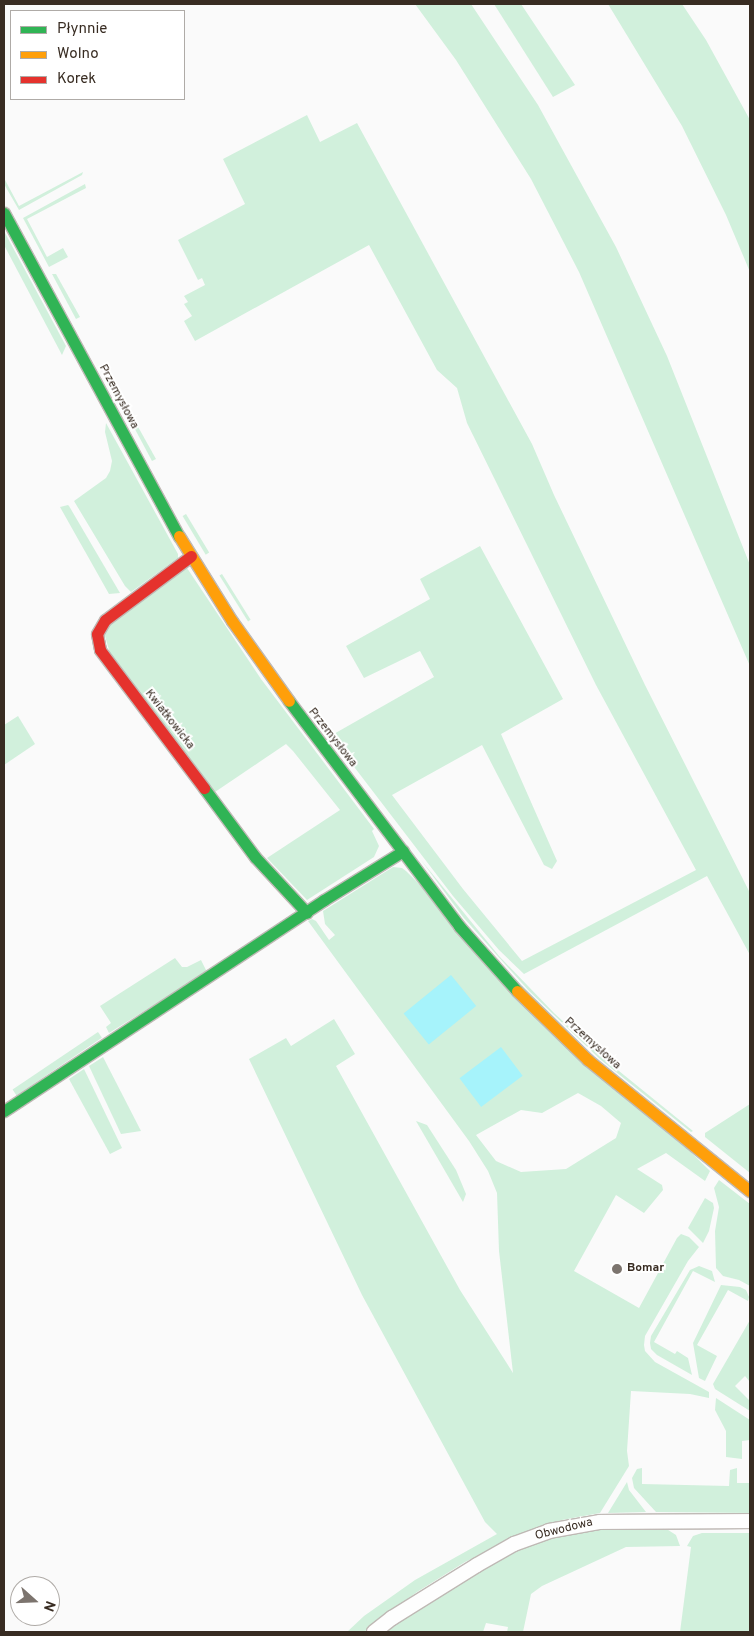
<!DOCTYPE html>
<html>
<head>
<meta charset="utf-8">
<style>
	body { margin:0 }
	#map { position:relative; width:754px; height:1636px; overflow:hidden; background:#fafafa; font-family:Overpass,sans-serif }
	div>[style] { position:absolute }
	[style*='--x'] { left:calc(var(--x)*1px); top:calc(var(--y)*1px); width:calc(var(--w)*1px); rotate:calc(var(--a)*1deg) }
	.green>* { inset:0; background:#d1f0dc; transform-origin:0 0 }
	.water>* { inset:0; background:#a6f3fb; transform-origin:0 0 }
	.roads { filter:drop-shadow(1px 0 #bfb9b5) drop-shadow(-1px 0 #bfb9b5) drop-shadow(0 1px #bfb9b5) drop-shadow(0 -1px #bfb9b5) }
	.street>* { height:14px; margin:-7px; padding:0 7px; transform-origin:7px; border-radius:7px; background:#fefefe }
	.fast>* { height:11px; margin:-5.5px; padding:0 5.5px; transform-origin:5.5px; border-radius:5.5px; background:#30b455 }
	.slow>* { height:11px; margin:-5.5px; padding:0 5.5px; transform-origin:5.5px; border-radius:5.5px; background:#ff9f0a }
	.jam>* { height:11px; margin:-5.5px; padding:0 5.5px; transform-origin:5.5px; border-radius:5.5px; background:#e5322d }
	.dots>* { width:14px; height:14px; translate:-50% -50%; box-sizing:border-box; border:2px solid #fff; border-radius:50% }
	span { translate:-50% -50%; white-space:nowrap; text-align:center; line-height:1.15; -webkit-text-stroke:4px #fff; paint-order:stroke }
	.street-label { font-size:12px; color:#382c22 }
	.poi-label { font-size:12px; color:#382c22; font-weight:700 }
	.left { translate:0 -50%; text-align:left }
	.frame { position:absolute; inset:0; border:5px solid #382c22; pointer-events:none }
	.legend { position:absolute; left:10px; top:10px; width:175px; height:90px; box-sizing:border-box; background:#fff; border:1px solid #afaba7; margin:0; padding:6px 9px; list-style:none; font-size:15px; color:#382c22 }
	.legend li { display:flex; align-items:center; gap:10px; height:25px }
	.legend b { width:25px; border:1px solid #afaba7 }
	.north { position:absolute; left:10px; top:1576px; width:50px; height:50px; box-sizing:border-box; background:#fff; border:1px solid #afaba7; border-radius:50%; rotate:110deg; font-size:14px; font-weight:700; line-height:20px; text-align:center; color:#382c22 }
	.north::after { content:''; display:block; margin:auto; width:18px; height:22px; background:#7c746e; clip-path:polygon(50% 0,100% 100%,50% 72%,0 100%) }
</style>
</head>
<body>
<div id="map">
	<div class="green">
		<i style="clip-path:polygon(415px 4px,471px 4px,538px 105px,616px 247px,667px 356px,750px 565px,750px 666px,579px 272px,531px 179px,456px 60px)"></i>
		<i style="clip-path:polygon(494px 4px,521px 4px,575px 85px,553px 97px)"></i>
		<i style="clip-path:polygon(608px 4px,682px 4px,706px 40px,750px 120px,750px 272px,726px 215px,682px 126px)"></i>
		<i style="clip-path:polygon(307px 115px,320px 142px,357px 123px,532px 444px,554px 495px,645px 685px,750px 893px,750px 955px,707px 876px,524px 974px,499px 950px,453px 896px,332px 738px,332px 735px,434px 677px,420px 651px,364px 678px,346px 646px,430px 599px,420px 579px,480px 546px,563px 699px,501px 734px,557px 861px,552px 869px,544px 865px,482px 745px,392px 795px,463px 889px,522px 961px,696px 870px,596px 685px,467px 423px,457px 388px,437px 370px,369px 245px,195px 341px,184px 321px,192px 316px,184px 304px,188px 302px,184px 296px,205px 285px,202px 278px,198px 280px,178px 240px,245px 204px,223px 159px)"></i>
		<i style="clip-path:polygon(83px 172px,82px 175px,19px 210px,4px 184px,4px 178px,19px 206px)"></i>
		<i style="clip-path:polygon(85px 184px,86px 188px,27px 219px,47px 257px,63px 248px,68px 257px,49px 267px,23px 218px)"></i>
		<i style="clip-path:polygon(4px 231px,66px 346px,62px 355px,4px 245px)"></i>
		<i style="clip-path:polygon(52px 274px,56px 274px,80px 317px,76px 319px)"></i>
		<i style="clip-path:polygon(132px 416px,156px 459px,152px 461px,129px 418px)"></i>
		<i style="clip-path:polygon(106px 423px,178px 554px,178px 558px,131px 592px,125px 586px,74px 501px,106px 478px,110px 471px,112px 461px,105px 432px)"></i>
		<i style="clip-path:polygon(68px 505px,69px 506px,120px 593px,109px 594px,60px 507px)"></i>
		<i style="left:186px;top:514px;width:45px;height:4px;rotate:59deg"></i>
		<i style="clip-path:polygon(187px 568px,261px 679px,374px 829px,372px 831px,379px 846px,374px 857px,307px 900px,267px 858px,340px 810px,293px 751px,286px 744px,215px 792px,113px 664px,103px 629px)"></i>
		<i style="left:222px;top:574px;width:54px;height:3px;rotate:58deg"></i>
		<i style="clip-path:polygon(18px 716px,35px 744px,4px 765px,4px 725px)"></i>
		<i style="clip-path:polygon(421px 860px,499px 956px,554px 1013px,603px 1058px,693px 1131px,691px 1132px,601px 1060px,529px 991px,463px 917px)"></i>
		<i style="clip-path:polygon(evenodd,393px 867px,402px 868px,406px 871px,710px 1171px,705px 1181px,666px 1153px,637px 1169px,662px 1185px,663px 1190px,644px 1213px,616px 1195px,574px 1271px,639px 1308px,677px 1238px,681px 1234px,689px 1237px,699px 1247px,688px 1261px,645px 1336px,644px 1345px,645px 1351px,655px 1362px,709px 1392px,709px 1398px,690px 1394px,631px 1391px,627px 1451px,629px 1466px,600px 1513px,562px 1520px,531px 1530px,465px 1562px,417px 1592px,364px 1632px,347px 1632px,364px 1616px,415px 1580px,497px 1534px,485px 1522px,362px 1295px,249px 1059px,286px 1038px,291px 1046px,334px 1019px,355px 1054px,336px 1066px,460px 1290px,513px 1373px,499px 1251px,497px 1193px,488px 1171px,469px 1141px,308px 921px,312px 919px,316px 921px,329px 940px,335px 935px,325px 924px,323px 911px,393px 867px,578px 1093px,601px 1106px,621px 1123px,616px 1138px,566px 1169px,521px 1172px,496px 1161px,476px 1135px,521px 1110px,542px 1113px,578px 1093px)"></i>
		<i style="clip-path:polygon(175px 958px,182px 967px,187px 967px,201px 960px,207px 972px,109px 1033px,106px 1027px,111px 1023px,100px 1006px)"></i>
		<i style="left:98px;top:1032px;width:7px;height:103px;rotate:56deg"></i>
		<i style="clip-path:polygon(103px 1057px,141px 1131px,121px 1134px,89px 1066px)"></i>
		<i style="clip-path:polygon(84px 1069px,122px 1148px,110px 1154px,69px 1079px)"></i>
		<i style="clip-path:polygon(750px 1104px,750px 1173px,705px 1137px,705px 1133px)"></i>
		<i style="clip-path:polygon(416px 1121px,427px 1125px,456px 1170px,466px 1194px,463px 1202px)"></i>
		<i style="clip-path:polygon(719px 1180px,750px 1204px,750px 1286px,739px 1280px,723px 1276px,716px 1268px,715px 1231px,719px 1207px,714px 1188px)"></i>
		<i style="clip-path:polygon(705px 1198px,713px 1203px,714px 1208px,709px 1231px,703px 1243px,688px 1228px)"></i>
		<i style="clip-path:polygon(699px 1266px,712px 1271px,715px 1282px,693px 1271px,654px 1342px,675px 1354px,677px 1351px,688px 1358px,692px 1375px,657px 1355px,651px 1349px,650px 1343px,651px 1336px,690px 1270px)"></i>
		<i style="clip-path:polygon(721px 1285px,740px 1287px,746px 1290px,749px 1297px,748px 1301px,728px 1290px,697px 1345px,717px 1356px,705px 1381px,699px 1378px,693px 1343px)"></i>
		<i style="clip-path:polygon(750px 1320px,750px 1382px,745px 1376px,735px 1386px,750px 1401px,750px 1411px,715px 1389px,713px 1384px)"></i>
		<i style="clip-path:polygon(716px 1398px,750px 1420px,750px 1440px,742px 1441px,742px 1459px,726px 1457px,726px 1431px,715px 1410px)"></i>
		<i style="clip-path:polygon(642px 1468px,642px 1484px,729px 1486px,730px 1470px,737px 1468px,737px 1483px,750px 1483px,750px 1513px,656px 1512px,634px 1488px,632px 1478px,637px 1469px)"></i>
		<i style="clip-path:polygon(627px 1482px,629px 1490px,646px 1512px,608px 1513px)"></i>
		<i style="clip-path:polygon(602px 1528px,665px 1528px,676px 1535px,680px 1546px,626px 1547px,542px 1586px,531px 1594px,523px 1632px,507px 1632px,508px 1627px,486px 1623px,483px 1632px,384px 1632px,418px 1607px,497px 1560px,542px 1541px,576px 1531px)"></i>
		<i style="clip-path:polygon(702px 1533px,750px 1533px,750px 1632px,680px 1632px,691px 1547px,687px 1546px,693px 1536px)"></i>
	</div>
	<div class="water">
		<i style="left:451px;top:975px;width:40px;height:61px;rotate:51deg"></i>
		<i style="left:501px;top:1047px;width:36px;height:52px;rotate:53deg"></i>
	</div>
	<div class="roads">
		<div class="street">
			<i style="--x:374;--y:1632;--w:23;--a:-38"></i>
			<i style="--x:392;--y:1618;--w:100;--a:-31.9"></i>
			<i style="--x:477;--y:1565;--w:43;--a:-29.6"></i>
			<i style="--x:514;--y:1544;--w:37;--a:-20"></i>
			<i style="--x:549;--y:1531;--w:52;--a:-10"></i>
			<i style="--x:600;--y:1522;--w:150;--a:-0.4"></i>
		</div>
		<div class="fast">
			<i style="--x:4;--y:213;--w:367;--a:61.6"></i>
			<i style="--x:289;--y:701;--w:282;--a:52.9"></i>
			<i style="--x:459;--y:926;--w:87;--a:48.3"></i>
			<i style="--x:204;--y:788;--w:86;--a:53.5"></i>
			<i style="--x:255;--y:857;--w:76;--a:47.1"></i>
			<i style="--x:4;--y:1111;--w:383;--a:-33.4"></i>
			<i style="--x:324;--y:900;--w:93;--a:-31.8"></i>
		</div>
		<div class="slow">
			<i style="--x:179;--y:536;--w:100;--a:58.1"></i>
			<i style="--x:232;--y:621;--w:98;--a:54.5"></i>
			<i style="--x:517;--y:991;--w:99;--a:44.2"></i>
			<i style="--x:588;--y:1060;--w:208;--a:39"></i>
		</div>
		<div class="jam">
			<i style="--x:191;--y:556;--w:107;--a:143.3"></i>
			<i style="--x:105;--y:620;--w:16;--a:120"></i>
			<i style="--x:97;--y:634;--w:16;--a:79"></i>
			<i style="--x:100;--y:650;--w:173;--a:53"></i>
		</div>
	</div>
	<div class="dots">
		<i style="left:617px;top:1269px;background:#7c746e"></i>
	</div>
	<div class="street-label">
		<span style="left:118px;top:397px;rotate:62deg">Przemysłowa</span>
		<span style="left:169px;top:720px;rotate:52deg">Kwiatkowicka</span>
		<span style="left:332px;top:738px;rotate:52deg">Przemysłowa</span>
		<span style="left:592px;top:1044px;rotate:42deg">Przemysłowa</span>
		<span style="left:564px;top:1530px;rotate:-14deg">Obwodowa</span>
	</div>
	<div class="poi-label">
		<span class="left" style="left:627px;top:1269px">Bomar</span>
	</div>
	<div class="frame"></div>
	<ul class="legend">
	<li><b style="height:6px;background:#30b455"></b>Płynnie</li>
	<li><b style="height:6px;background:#ff9f0a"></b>Wolno</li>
	<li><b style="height:6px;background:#e5322d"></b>Korek</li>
	</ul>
	<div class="north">N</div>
</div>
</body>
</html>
